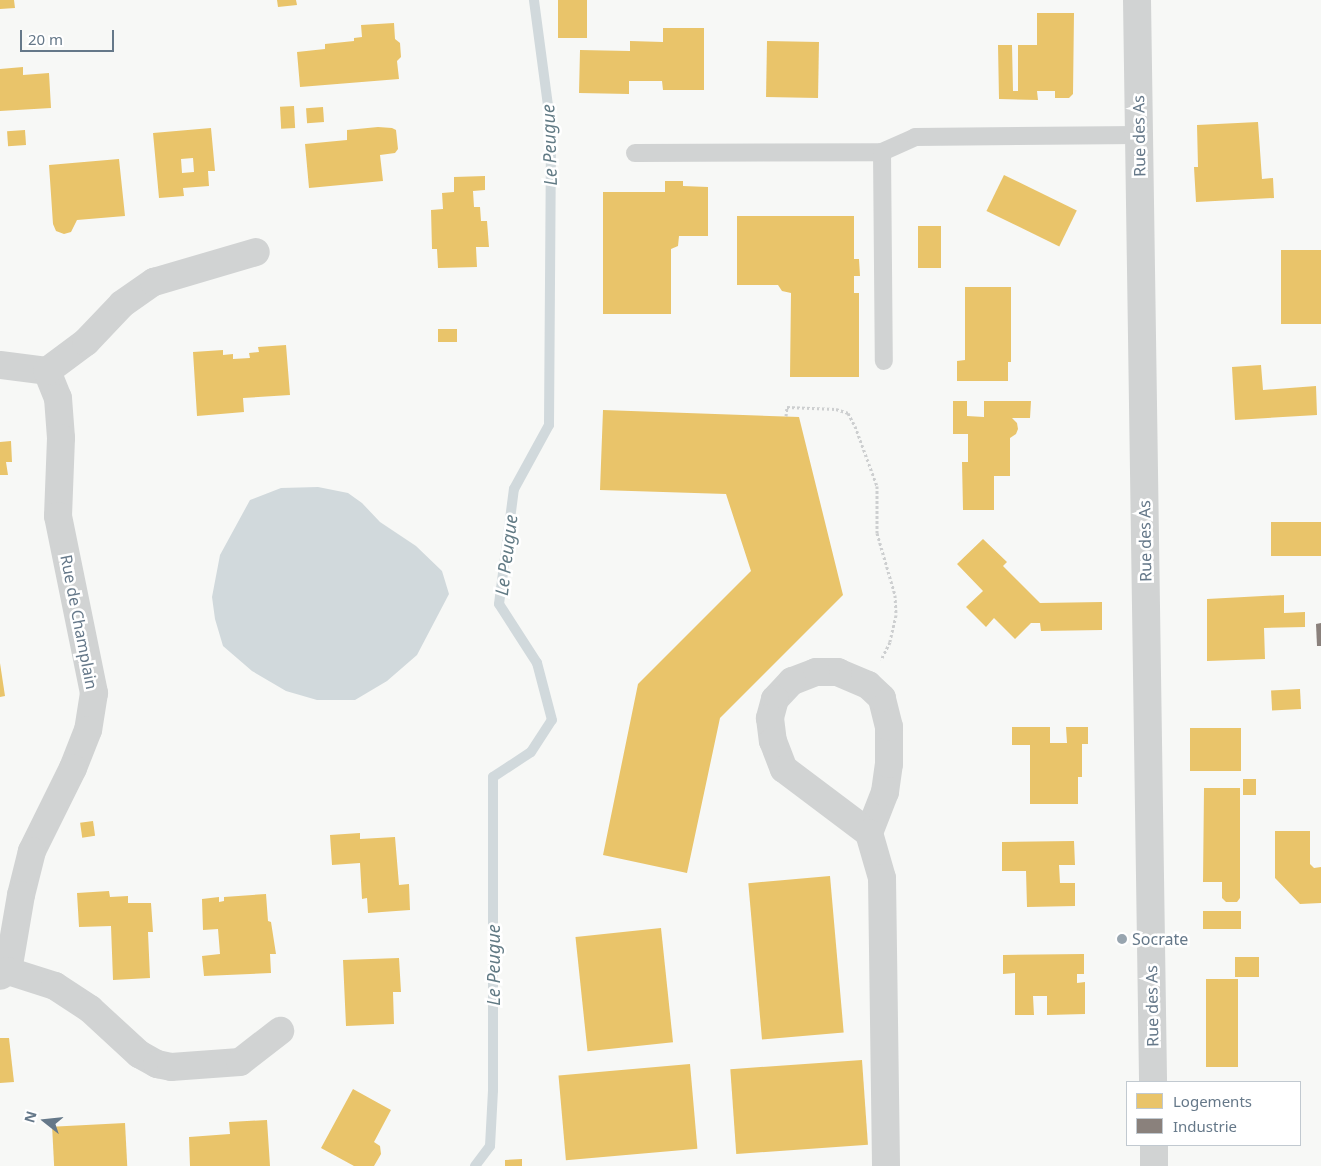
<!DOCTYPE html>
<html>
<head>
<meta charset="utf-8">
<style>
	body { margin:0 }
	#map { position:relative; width:1321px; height:1166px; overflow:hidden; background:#f7f8f6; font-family:"Noto Sans",sans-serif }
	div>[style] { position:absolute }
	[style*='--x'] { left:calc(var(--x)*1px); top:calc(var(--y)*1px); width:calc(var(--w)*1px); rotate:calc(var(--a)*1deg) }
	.water>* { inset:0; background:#d1d9dc }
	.homes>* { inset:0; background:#e9c46a; transform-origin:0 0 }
	.industry>* { inset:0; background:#8a817c }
	.stream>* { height:10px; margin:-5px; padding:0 5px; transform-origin:5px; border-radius:5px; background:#d1d9dc }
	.path>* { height:3px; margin-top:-1.5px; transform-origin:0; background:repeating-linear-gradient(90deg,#cdcfd0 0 2.5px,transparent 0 5px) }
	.lane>* { height:18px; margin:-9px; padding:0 9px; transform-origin:9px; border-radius:9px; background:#d1d3d3 }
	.street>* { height:28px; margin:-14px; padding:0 14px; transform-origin:14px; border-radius:14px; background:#d1d3d3 }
	.dots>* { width:14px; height:14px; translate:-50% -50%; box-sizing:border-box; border:2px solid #fff; border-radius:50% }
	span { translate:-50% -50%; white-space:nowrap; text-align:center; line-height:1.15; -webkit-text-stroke:5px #fff; paint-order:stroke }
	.street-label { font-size:16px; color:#657889 }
	.poi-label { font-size:16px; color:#657889 }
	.left { translate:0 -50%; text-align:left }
	.water-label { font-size:18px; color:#617a84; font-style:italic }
	.legend { position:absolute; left:1126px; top:1081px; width:175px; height:65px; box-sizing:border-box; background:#fff; border:1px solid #c1c9d0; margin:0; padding:6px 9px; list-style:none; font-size:15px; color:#657889 }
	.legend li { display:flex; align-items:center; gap:10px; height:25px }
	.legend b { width:25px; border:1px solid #c1c9d0 }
	.north { position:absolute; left:20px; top:1096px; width:50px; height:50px; -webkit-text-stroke:4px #fff; paint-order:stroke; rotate:286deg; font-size:14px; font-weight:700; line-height:20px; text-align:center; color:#657889 }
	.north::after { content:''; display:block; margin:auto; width:18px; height:22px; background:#657889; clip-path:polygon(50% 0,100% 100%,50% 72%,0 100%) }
	.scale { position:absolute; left:20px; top:30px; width:94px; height:22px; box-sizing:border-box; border:2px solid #657889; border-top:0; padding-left:6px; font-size:15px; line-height:18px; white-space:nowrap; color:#657889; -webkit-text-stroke:4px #fff; paint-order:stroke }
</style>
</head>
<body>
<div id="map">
	<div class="water">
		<i style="clip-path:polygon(318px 487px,348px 493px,362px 503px,380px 522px,416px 546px,442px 571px,449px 594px,417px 655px,387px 681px,355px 700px,317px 700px,286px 691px,252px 671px,223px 646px,215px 619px,212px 597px,220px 555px,250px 500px,281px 488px)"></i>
	</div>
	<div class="homes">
		<i style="clip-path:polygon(0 0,14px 0,15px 8px,0 9px)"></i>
		<i style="clip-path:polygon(277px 0,296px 0,297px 5px,278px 7px)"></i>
		<i style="left:558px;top:0;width:29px;height:38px"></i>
		<i style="clip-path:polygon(1037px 13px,1074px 13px,1073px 94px,1069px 98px,1055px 98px,1055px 91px,1037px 91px,1038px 100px,999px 99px,998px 45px,1012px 45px,1013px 91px,1018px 91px,1018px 45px,1037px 45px)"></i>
		<i style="clip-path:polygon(394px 23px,395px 39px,400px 43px,401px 57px,397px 61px,399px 79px,300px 87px,297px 52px,325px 49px,325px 44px,354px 41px,354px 38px,362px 37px,361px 25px)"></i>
		<i style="clip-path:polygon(663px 28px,704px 28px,704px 90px,663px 90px,662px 81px,629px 81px,629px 94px,579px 93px,580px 50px,630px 51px,630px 41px,663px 42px)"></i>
		<i style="left:767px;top:41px;width:52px;height:56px;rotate:1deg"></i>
		<i style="clip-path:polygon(23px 67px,23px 75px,49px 73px,51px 108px,0 111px,0 69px)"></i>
		<i style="left:294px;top:106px;width:22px;height:14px;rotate:87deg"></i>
		<i style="left:323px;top:107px;width:15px;height:17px;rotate:86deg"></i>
		<i style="clip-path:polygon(1258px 122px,1262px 179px,1273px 178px,1274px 198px,1196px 202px,1194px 167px,1198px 167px,1197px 125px)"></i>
		<i style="clip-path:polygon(378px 127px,392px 128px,396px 130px,398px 149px,395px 153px,380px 155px,383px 181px,309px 188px,305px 144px,347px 140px,347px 130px)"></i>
		<i style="clip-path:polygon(evenodd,211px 128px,215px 171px,208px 171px,209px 186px,183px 188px,184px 196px,159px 198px,153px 133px,211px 128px,193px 158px,194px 172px,182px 173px,181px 159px,193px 158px)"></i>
		<i style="left:25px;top:130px;width:15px;height:18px;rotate:86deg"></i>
		<i style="clip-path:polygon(119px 159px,125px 216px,77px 220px,71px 232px,64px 234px,56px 231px,53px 224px,49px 165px)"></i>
		<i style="left:1004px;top:175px;width:81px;height:40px;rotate:26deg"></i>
		<i style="clip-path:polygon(485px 176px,485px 190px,473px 191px,474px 207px,480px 207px,481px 221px,487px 221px,489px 247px,476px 247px,477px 267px,438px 268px,437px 249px,432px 249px,431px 210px,443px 209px,442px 193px,454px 192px,454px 177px)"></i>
		<i style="clip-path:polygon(665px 181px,683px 181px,683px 186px,708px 187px,708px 236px,679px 236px,678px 246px,671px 249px,671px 314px,603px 314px,603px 192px,665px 192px)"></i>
		<i style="clip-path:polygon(737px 216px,854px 216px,854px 259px,859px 259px,860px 276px,854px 276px,854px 293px,859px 293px,859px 377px,790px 377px,791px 293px,782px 291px,778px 285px,737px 285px)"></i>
		<i style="left:918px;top:226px;width:23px;height:42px"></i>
		<i style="left:1321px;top:250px;width:74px;height:40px;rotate:90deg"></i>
		<i style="clip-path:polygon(965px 287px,1011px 287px,1011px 362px,1008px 362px,1008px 381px,957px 381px,957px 361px,965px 360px)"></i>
		<i style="left:438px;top:329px;width:19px;height:13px"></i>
		<i style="clip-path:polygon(286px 345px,290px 395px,243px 398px,244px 412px,197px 416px,193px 352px,223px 350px,223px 355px,233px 354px,233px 359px,250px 358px,249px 353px,259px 352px,258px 347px)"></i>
		<i style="clip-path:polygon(1261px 365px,1263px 390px,1316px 386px,1317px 415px,1235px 420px,1232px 367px)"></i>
		<i style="clip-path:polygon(953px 401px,967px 401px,967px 416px,984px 417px,984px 401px,1031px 401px,1030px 418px,1012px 418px,1017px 423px,1018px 429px,1016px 434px,1010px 438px,1010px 476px,994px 476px,994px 510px,963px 510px,962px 462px,968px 462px,968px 434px,953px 434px)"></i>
		<i style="clip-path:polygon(603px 410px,799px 417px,843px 595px,720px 718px,687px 873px,603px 855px,638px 684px,751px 571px,726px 494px,600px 490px)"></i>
		<i style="clip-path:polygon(11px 441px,12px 462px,6px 462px,8px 475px,0 475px,0 442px)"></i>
		<i style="left:1321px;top:522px;width:34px;height:50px;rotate:90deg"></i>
		<i style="clip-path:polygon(983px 539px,1007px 562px,1003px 566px,1040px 603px,1102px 602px,1102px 630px,1041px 631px,1040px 623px,1031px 623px,1015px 639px,994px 618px,986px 627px,966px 607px,983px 591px,957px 564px)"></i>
		<i style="clip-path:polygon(1284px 595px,1284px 613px,1305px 612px,1305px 627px,1264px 628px,1265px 659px,1207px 661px,1207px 599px)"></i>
		<i style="clip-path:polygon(0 663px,5px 696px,0 697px)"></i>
		<i style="left:1300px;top:689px;width:20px;height:29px;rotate:87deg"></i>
		<i style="clip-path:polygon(1012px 727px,1050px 727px,1050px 743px,1067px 743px,1066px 727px,1088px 727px,1088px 744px,1082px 744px,1082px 777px,1078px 777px,1078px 804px,1030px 804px,1030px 745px,1012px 745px)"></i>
		<i style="left:1241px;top:728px;width:43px;height:51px;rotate:90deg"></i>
		<i style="left:1243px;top:779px;width:13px;height:16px"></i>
		<i style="clip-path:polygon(1204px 788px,1240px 788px,1240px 898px,1237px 902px,1226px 902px,1222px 898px,1222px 882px,1203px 882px)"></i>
		<i style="left:93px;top:821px;width:15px;height:13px;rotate:82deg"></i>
		<i style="clip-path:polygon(1275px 831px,1310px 831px,1310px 864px,1314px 868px,1321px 867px,1321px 903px,1300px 904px,1275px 878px)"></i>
		<i style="clip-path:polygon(360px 833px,360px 839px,395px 837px,399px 885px,409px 884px,410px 910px,368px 913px,367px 898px,362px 899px,360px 863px,332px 865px,330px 835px)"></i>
		<i style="clip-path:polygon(1074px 841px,1075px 865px,1059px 865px,1060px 883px,1075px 883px,1075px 906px,1027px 907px,1026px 871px,1002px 871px,1002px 842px)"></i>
		<i style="left:830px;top:876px;width:157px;height:82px;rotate:85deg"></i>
		<i style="clip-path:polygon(109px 891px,110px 897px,128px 896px,128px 903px,151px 903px,153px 932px,148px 932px,150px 978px,113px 980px,111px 926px,79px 927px,77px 893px)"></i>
		<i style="clip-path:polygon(266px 894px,268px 921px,271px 922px,276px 954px,270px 954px,271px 973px,204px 976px,202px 956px,220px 954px,218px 929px,203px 930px,202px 899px,219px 897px,219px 902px,224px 901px,224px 897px)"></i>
		<i style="left:1203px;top:911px;width:38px;height:18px"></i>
		<i style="left:661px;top:928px;width:115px;height:86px;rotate:84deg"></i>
		<i style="clip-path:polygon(1084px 954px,1084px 974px,1077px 974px,1077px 983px,1085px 982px,1085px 1014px,1047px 1015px,1047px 996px,1033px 996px,1034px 1015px,1015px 1015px,1015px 973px,1003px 974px,1003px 955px)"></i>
		<i style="left:1235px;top:957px;width:24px;height:20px"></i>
		<i style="clip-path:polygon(399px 958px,401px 992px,393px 992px,394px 1024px,346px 1026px,343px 960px)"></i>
		<i style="left:1206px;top:979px;width:32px;height:88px"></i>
		<i style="clip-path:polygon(0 1038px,9px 1038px,14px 1082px,0 1083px)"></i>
		<i style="left:862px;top:1060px;width:85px;height:132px;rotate:86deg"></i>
		<i style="left:690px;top:1064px;width:85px;height:132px;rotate:85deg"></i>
		<i style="clip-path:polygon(353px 1089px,391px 1110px,374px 1142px,380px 1146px,381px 1154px,374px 1166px,354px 1166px,321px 1148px)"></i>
		<i style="clip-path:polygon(267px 1120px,270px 1166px,190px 1166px,189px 1137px,230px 1134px,229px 1122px)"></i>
		<i style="left:125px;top:1123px;width:43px;height:73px;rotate:87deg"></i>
		<i style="clip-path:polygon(522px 1159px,522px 1166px,505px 1166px,505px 1160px)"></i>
	</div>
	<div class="industry">
		<i style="clip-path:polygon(1321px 623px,1321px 646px,1317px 646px,1316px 624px)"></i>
	</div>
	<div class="stream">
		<i style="--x:475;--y:1166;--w:25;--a:-53"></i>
		<i style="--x:490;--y:1146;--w:56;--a:-86.9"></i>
		<i style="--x:493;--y:1090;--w:313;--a:-90"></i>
		<i style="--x:493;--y:777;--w:45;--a:-33.3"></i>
		<i style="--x:531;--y:752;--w:38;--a:-57"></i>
		<i style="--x:552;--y:720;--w:59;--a:-104.7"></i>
		<i style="--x:537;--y:663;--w:70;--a:-122.8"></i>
		<i style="--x:499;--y:604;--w:116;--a:-82.6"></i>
		<i style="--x:514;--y:489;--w:73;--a:-61.3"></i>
		<i style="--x:549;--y:425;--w:297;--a:-89.6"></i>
		<i style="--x:551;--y:128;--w:129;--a:-97.6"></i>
	</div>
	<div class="path">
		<i style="--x:786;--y:416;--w:9;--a:-84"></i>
		<i style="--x:787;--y:407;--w:49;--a:2.3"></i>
		<i style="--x:836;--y:409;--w:13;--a:18"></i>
		<i style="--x:848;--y:413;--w:15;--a:62"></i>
		<i style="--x:855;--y:426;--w:64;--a:69.9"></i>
		<i style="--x:877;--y:486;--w:47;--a:90"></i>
		<i style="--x:877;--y:533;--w:65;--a:73.8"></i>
		<i style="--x:895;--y:595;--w:20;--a:87"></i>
		<i style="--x:896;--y:615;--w:28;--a:103"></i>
		<i style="--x:890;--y:642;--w:20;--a:117"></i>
	</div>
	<div class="lane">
		<i style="--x:882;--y:152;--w:209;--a:89.5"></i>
		<i style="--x:635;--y:153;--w:247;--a:-0.2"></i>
		<i style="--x:882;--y:152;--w:36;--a:-24"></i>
		<i style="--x:915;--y:137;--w:224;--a:-0.5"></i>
	</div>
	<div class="street">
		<i style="--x:1137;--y:0;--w:1082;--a:89.15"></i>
		<i style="--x:0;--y:365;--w:47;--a:7.3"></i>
		<i style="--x:47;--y:371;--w:29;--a:68"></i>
		<i style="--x:58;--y:398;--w:40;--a:85.7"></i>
		<i style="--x:61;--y:438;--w:78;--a:92.2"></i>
		<i style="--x:58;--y:516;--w:181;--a:78.5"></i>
		<i style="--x:94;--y:693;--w:37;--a:99"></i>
		<i style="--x:88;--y:730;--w:41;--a:111.5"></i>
		<i style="--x:73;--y:768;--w:93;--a:116.3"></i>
		<i style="--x:32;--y:851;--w:45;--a:104"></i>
		<i style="--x:21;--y:895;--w:77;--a:99.7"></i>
		<i style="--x:8;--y:971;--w:9;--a:148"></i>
		<i style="--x:47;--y:371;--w:49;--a:-36.6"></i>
		<i style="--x:86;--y:342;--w:52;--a:-46.5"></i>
		<i style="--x:122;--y:304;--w:39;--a:-35"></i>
		<i style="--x:154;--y:282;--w:106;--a:-16.4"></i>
		<i style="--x:869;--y:833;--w:44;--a:-68.7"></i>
		<i style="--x:885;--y:792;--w:28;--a:-82"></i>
		<i style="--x:889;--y:764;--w:37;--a:-90"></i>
		<i style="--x:889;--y:727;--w:30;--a:-104"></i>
		<i style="--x:882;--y:698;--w:19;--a:-137"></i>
		<i style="--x:868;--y:685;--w:33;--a:-157"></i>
		<i style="--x:838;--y:672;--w:22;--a:180"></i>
		<i style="--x:816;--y:672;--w:26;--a:159"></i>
		<i style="--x:792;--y:681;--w:25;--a:133"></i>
		<i style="--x:775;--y:699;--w:20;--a:105"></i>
		<i style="--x:770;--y:718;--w:23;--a:83"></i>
		<i style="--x:773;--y:741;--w:30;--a:69"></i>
		<i style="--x:784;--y:769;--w:106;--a:37"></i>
		<i style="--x:869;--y:833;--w:47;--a:73.9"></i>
		<i style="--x:882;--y:878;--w:288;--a:89.2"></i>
		<i style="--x:8;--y:971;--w:49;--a:17.7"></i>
		<i style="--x:55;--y:986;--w:42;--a:33.3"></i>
		<i style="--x:90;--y:1009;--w:67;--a:42.6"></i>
		<i style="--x:139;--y:1054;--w:21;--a:29"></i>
		<i style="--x:157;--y:1064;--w:14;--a:12"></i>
		<i style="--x:171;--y:1067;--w:69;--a:-4.1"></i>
		<i style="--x:240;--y:1062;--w:51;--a:-37.8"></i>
		<i style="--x:1154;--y:1145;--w:21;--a:90"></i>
	</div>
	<div class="dots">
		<i style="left:1122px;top:939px;background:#98a5af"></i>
	</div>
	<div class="street-label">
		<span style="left:1139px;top:136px;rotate:-91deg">Rue des As</span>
		<span style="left:1145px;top:541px;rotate:-91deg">Rue des As</span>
		<span style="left:79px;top:622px;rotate:79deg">Rue de Champlain</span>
		<span style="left:1152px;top:1006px;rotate:-91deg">Rue des As</span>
	</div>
	<div class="poi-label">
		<span class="left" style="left:1132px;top:939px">Socrate</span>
	</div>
	<div class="water-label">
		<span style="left:549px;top:145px;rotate:-92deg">Le Peugue</span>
		<span style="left:506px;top:555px;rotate:-83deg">Le Peugue</span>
		<span style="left:493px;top:965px;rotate:-90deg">Le Peugue</span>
	</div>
	<ul class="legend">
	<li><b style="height:14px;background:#e9c46a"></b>Logements</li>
	<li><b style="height:14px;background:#8a817c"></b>Industrie</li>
	</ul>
	<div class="north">N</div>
	<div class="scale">20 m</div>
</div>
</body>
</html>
